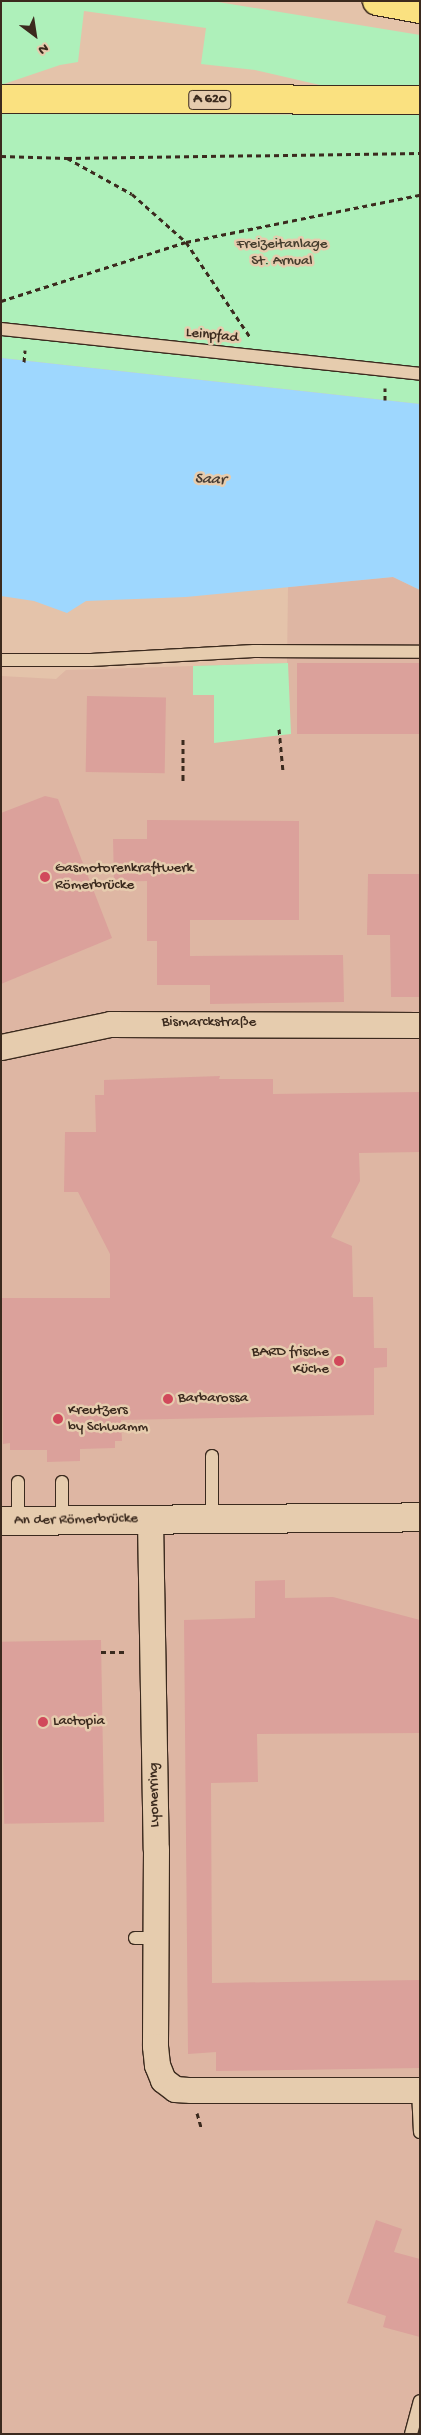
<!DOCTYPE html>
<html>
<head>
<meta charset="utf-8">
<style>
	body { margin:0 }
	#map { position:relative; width:421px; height:2435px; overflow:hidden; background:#e4c3aa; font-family:"Gochi Hand",sans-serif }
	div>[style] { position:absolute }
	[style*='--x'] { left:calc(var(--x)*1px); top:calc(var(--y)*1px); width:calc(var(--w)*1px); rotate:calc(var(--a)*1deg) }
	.built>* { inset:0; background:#deb6a3 }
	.green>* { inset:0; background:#aef0ba }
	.water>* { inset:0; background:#9ed7fe }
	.building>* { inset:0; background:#dba19b; transform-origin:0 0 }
	.path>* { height:3px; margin-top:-1.5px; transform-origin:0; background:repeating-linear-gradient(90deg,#3b2a1e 0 5px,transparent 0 9px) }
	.roads { filter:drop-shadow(1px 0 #3b2a1e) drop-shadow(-1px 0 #3b2a1e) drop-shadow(0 1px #3b2a1e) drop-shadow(0 -1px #3b2a1e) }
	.lane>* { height:12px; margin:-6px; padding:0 6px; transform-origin:6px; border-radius:6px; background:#e6ccae }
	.street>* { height:25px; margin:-12.5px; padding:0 12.5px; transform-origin:12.5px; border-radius:12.5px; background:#e6ccae }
	.secondary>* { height:28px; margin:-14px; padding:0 14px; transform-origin:14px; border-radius:14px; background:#e6ccae }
	.highway>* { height:28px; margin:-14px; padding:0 14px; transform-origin:14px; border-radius:14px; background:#fae180 }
	.dots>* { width:14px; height:14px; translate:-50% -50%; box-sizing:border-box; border:2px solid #e6ccae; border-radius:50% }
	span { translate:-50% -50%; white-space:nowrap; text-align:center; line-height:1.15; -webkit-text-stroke:5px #e6ccae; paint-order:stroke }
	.shield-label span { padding:1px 4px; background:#e6ccae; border:1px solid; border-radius:4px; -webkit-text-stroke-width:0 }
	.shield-label { font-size:14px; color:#3b2a1e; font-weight:700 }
	.park-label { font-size:15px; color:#463e2e }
	.street-label { font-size:15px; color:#3b2a1e }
	.poi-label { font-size:15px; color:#3b2a1e }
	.left { translate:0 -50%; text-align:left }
	.right { translate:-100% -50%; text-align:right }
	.water-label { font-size:16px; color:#453b34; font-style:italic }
	.frame { position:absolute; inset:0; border:2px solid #3b2a1e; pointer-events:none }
	.north { position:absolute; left:10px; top:10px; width:50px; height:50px; -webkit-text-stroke:4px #e6ccae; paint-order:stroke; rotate:149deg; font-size:14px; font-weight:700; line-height:20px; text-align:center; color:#3b2a1e }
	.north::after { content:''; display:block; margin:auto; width:18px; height:22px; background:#3b2a1e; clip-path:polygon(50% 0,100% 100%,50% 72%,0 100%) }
</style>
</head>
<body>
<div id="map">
	<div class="built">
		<i style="clip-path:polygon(393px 577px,420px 590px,420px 2434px,1px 2434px,1px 676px,56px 679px,66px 670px,287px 663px,288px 587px)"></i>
	</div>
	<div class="green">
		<i style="clip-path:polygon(1px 1px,212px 1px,420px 35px,420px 86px,320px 85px,255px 70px,201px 64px,206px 28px,84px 11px,78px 62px,60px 65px,1px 85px)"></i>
		<i style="clip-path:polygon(1px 114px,420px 115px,420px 404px,1px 358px)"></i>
		<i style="clip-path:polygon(288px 663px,291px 734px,214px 743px,214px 695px,193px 695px,193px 666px)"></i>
	</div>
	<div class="water">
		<i style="clip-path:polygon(1px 358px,420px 404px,420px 590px,393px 577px,186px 597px,86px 601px,67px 613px,34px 601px,1px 596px)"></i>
	</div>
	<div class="building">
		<i style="left:297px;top:663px;width:123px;height:71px"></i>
		<i style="left:87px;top:696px;width:79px;height:76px;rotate:1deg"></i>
		<i style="clip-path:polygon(45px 796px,58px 799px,112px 938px,1px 984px,1px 813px)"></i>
		<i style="clip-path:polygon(147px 820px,299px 821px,299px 920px,190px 920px,190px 956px,343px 955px,344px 1002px,210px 1004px,210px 985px,157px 985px,157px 941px,147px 941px,147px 881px,114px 882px,113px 839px,147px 839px)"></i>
		<i style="clip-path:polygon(368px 874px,420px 874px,420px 997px,391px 997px,390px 935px,367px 935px)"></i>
		<i style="clip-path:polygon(220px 1076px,219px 1079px,273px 1079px,273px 1094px,420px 1092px,420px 1152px,359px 1153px,360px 1181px,331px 1237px,352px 1246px,353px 1297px,373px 1297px,374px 1348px,387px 1348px,387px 1367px,374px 1368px,374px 1415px,121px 1420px,122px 1441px,115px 1441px,115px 1448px,80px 1449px,80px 1461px,47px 1462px,47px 1450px,10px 1450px,10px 1443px,3px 1444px,2px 1298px,110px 1298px,110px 1254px,78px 1192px,64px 1192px,65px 1132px,96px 1132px,95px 1095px,104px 1095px,104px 1080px)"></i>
		<i style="clip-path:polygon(285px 1580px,285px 1598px,333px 1597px,420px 1620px,420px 1733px,257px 1734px,258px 1782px,211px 1783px,212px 1983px,420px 1980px,420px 2068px,216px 2071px,216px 2052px,188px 2054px,184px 1620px,255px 1618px,255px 1581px)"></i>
		<i style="left:101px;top:1640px;width:182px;height:100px;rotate:89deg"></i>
		<i style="clip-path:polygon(376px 2220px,402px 2229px,394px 2252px,420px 2259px,420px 2337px,383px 2327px,386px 2316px,347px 2303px)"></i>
	</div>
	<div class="path">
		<i style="--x:1;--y:156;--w:66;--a:1.7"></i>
		<i style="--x:67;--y:158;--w:74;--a:29"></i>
		<i style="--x:132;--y:194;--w:72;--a:41.6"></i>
		<i style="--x:186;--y:242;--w:115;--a:56"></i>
		<i style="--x:67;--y:158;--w:353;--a:-0.8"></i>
		<i style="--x:1;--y:301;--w:194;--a:-17.7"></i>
		<i style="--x:186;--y:242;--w:239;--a:-11.4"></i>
		<i style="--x:24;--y:362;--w:12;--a:-85"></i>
		<i style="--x:385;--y:400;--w:12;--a:-90"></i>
		<i style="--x:279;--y:729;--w:42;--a:84.6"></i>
		<i style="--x:183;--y:739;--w:42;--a:90"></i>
		<i style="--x:101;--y:1652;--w:27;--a:0"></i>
		<i style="--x:197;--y:2113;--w:15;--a:74"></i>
	</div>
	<div class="roads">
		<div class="lane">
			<i style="--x:1;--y:329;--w:421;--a:6.1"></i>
			<i style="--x:1;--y:660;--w:90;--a:0"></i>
			<i style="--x:91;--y:660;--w:163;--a:-3.2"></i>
			<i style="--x:254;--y:651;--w:166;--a:0.3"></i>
			<i style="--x:62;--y:1482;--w:39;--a:90"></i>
			<i style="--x:212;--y:1519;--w:63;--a:-90"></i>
			<i style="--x:18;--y:1521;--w:39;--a:-90"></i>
			<i style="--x:135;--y:1938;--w:18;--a:0"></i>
			<i style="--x:418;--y:2090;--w:42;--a:87.3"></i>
			<i style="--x:411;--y:2434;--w:34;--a:-75"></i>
		</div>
		<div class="street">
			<i style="--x:1;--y:1047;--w:111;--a:-11.9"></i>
			<i style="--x:110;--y:1024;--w:310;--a:0.2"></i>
			<i style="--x:150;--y:1520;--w:329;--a:89"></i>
			<i style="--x:156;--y:1849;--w:197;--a:90.3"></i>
			<i style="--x:155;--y:2046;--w:19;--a:84"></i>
			<i style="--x:157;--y:2065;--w:16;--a:68"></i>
			<i style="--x:163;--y:2080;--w:15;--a:37"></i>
			<i style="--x:175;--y:2089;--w:16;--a:4"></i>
			<i style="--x:191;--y:2090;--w:229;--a:0"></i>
		</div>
		<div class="secondary">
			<i style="--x:1;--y:1521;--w:419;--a:-0.5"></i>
		</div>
		<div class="highway">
			<i style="--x:377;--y:1;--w:44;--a:10.5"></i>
			<i style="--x:1;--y:99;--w:419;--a:0.1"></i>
		</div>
	</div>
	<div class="dots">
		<i style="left:45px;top:877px;background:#d1495b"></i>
		<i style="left:339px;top:1361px;background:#d1495b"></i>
		<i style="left:168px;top:1399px;background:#d1495b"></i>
		<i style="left:58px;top:1419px;background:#d1495b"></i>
		<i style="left:43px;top:1722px;background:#d1495b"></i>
	</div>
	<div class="shield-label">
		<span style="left:210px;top:100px">A 620</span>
	</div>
	<div class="park-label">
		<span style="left:282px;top:253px">Freizeitanlage<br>St. Arnual</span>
	</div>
	<div class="street-label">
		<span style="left:212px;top:336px;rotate:6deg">Leinpfad</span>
		<span style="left:209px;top:1023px">Bismarckstraße</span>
		<span style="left:76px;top:1520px;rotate:-1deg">An der Römerbrücke</span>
		<span style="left:155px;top:1795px;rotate:-91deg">Lyonerring</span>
	</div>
	<div class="poi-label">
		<span class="left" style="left:55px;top:877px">Gasmotorenkraftwerk<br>Römerbrücke</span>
		<span class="right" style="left:329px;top:1361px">BARD frische<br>Küche</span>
		<span class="left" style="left:178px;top:1399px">Barbarossa</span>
		<span class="left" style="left:68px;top:1419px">Kreutzers<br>by Schwamm</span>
		<span class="left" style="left:53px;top:1722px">Lactopia</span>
	</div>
	<div class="water-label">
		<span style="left:210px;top:481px;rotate:3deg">Saar</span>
	</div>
	<div class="frame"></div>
	<div class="north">N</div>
</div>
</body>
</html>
